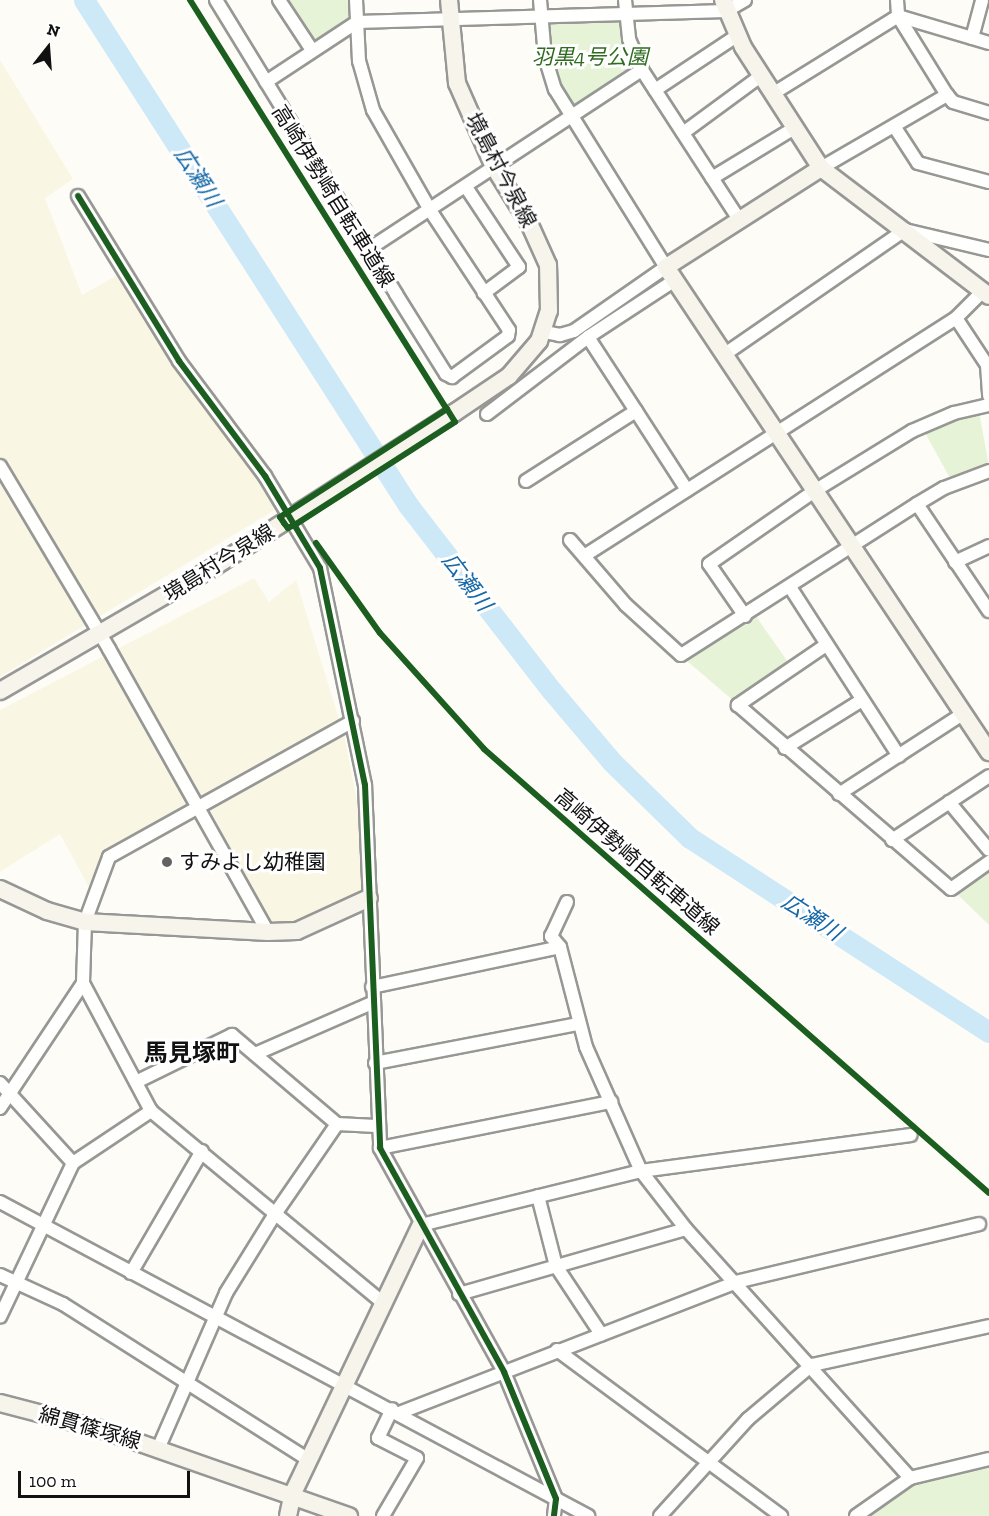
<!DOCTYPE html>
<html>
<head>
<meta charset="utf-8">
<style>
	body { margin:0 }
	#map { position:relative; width:989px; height:1516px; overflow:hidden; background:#fdfcf7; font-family:"Zilla Slab","Noto Sans JP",serif }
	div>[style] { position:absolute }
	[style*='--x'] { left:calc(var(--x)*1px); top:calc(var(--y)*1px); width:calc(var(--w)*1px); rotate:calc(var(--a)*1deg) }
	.farmland>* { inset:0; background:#f9f7e4 }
	.green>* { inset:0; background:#e7f3d7 }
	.river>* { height:21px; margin:-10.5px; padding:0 10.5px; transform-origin:10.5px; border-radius:10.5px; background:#cde8f7 }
	.roads { filter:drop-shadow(2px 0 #979795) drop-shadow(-2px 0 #979795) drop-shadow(0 2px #979795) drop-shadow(0 -2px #979795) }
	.street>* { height:12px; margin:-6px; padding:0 6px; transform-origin:6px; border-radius:6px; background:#fffffe }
	.secondary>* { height:16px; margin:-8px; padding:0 8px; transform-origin:8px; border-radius:8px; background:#f6f4eb }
	.cycleway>* { height:6px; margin:-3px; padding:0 3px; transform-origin:3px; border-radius:3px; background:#1b5e20 }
	.dots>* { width:16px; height:16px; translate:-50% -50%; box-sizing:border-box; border:3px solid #fff; border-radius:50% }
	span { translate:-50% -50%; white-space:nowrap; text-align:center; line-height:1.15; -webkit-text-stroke:6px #fff; paint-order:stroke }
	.park-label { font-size:21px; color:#2f6b1f; font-style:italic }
	.street-label { font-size:21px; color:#111 }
	.poi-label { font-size:21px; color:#111 }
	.left { translate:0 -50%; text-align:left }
	.water-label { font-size:22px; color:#1768a6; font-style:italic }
	.quarter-label { font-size:24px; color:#111; font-weight:700 }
	.north { position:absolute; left:18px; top:18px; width:60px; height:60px; -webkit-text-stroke:4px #fff; paint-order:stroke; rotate:17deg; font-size:16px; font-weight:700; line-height:24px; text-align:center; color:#111 }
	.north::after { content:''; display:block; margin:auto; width:21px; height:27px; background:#111; clip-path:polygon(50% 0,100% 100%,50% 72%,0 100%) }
	.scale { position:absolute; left:18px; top:1471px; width:172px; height:27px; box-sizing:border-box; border:3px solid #111; border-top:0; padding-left:8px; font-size:18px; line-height:21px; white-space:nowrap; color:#111; -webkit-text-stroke:4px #fff; paint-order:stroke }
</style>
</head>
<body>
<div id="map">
	<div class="farmland">
		<i style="clip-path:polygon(0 60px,73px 179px,45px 198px,82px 295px,116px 276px,278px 508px,0 677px)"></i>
		<i style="clip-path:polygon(254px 578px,269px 602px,296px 580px,344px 735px,360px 817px,362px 892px,293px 925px,273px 927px,203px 797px,103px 851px,89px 887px,60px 834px,0 872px,0 710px)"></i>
	</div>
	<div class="green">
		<i style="clip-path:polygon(285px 0,351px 0,352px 15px,317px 41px,311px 39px)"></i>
		<i style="clip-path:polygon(619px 21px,635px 64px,631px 73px,577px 108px,568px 104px,552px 64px,546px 30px,551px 22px)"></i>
		<i style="clip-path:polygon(979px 412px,989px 466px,950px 478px,924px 431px)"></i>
		<i style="clip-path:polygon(755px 615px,788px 662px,735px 702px,686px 660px)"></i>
		<i style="clip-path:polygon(989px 871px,989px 925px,956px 893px)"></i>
		<i style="clip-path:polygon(989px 1464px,989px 1516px,864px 1516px,916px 1480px)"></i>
	</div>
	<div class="river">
		<i style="--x:84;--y:0;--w:600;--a:57.32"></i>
		<i style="--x:408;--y:505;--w:235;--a:52.3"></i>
		<i style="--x:552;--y:691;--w:93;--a:49.8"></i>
		<i style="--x:612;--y:762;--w:109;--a:44.3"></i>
		<i style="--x:690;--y:838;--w:356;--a:33"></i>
	</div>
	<div class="roads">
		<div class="street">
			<i style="--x:216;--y:0;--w:345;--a:58.5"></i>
			<i style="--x:396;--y:294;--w:94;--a:58"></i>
			<i style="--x:446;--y:374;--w:7;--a:27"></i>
			<i style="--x:452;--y:377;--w:69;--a:-36.2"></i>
			<i style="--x:508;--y:336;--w:6;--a:-81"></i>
			<i style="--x:509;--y:330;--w:144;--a:-123.4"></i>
			<i style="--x:430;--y:210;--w:115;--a:-119.7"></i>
			<i style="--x:373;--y:110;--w:51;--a:-105.9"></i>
			<i style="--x:359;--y:61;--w:61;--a:-92.8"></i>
			<i style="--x:279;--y:0;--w:60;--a:56.6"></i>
			<i style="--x:540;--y:0;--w:57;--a:85"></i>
			<i style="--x:545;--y:57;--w:34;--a:73"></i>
			<i style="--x:555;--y:89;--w:210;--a:58.1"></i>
			<i style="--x:666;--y:267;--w:112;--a:145.2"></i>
			<i style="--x:574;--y:331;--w:15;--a:164"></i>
			<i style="--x:560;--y:335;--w:16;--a:-169"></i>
			<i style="--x:625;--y:0;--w:39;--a:84"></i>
			<i style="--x:629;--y:39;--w:34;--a:67"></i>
			<i style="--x:642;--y:70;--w:180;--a:57"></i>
			<i style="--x:897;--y:0;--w:16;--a:86"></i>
			<i style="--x:898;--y:16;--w:93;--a:58.2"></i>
			<i style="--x:947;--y:95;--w:9;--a:49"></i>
			<i style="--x:953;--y:102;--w:38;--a:17"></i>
			<i style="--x:972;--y:38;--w:39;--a:-75"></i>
			<i style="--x:266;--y:82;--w:109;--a:-33.4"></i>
			<i style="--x:357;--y:22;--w:369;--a:-1.7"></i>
			<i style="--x:726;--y:11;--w:22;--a:-30"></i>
			<i style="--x:655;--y:90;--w:100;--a:-33.5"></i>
			<i style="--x:774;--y:93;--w:146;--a:-31.8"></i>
			<i style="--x:898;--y:16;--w:95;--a:16.5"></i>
			<i style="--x:894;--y:126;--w:44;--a:57"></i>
			<i style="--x:918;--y:163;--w:73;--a:15"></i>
			<i style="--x:683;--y:133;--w:98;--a:-36.3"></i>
			<i style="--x:821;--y:168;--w:146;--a:-30.1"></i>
			<i style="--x:712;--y:178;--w:98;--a:-31.3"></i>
			<i style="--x:466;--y:187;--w:96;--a:56.5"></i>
			<i style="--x:519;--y:267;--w:44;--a:143.4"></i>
			<i style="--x:78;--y:196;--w:193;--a:58.5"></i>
			<i style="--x:179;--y:361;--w:144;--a:53.2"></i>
			<i style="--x:265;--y:476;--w:107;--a:59.1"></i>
			<i style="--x:320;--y:568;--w:222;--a:78.3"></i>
			<i style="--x:365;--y:785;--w:363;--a:87.6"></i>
			<i style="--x:380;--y:1148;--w:256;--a:61"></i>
			<i style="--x:504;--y:1372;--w:137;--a:67.7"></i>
			<i style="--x:556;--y:1499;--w:17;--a:97"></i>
			<i style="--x:369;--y:249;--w:326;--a:-33.3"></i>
			<i style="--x:956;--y:318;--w:56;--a:56.6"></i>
			<i style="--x:987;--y:365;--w:31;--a:86"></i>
			<i style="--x:725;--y:354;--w:219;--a:-34.6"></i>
			<i style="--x:905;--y:230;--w:86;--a:13.4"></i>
			<i style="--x:636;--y:411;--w:94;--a:57.2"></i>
			<i style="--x:487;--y:414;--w:127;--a:-37.3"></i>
			<i style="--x:588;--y:337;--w:104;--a:-33.2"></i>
			<i style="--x:0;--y:466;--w:213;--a:59.2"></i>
			<i style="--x:109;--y:649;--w:325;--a:60.7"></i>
			<i style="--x:526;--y:481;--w:130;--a:-32.5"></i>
			<i style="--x:636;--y:411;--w:88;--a:-123"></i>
			<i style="--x:917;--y:504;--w:129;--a:56.1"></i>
			<i style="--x:570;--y:540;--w:86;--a:49.3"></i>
			<i style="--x:626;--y:605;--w:74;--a:42.3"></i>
			<i style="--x:681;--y:655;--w:280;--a:-32.6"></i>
			<i style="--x:917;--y:504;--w:31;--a:-31"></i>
			<i style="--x:944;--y:488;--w:48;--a:-20.7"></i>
			<i style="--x:584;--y:556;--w:442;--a:-32.6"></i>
			<i style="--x:956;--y:318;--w:35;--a:-45"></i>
			<i style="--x:955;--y:562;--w:38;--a:-25"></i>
			<i style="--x:790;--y:587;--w:201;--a:57.2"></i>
			<i style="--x:745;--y:616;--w:63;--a:-124.7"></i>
			<i style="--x:709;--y:564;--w:130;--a:-34.7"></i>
			<i style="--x:816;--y:490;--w:113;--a:-31.6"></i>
			<i style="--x:912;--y:431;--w:46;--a:-23.2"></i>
			<i style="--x:954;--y:413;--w:36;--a:-13"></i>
			<i style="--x:826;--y:645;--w:107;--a:145.7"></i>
			<i style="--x:738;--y:705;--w:281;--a:40.8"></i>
			<i style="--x:951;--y:889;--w:47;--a:-35.4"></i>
			<i style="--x:353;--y:721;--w:279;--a:150.9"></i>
			<i style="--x:109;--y:857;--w:69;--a:110.3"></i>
			<i style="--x:85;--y:922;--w:61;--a:91.9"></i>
			<i style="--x:83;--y:983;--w:145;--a:62"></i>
			<i style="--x:151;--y:1111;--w:303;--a:39.6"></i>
			<i style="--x:785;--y:748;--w:91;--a:-31.9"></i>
			<i style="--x:839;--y:794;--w:149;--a:-32.9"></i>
			<i style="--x:949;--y:802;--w:62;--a:50.2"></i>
			<i style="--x:892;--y:840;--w:116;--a:-33.4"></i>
			<i style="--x:567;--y:902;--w:38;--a:115"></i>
			<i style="--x:551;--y:936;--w:14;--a:51"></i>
			<i style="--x:560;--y:947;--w:103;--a:75.4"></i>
			<i style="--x:586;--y:1047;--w:136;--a:66.1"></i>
			<i style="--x:641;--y:1171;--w:73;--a:52.2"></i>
			<i style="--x:686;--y:1229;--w:335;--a:48"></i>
			<i style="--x:372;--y:987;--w:192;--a:-12"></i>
			<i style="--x:255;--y:1054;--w:130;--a:-23.6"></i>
			<i style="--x:375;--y:1063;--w:207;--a:-10.9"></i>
			<i style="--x:136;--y:1082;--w:107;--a:-26.1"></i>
			<i style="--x:232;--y:1035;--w:138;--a:40.3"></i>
			<i style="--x:0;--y:1083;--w:108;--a:47.6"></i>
			<i style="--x:73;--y:1163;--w:170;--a:115.4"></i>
			<i style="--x:0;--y:1108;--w:150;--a:-56.4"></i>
			<i style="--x:380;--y:1148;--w:236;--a:-11.3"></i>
			<i style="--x:73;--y:1163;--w:94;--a:-33.7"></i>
			<i style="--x:538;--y:1196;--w:72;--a:75.6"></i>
			<i style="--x:556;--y:1266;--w:82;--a:56.5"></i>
			<i style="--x:0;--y:1202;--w:667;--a:28.1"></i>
			<i style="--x:421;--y:1225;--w:227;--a:-13.8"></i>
			<i style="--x:641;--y:1171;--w:272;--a:-7.6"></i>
			<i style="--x:131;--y:1273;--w:141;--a:-59.8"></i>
			<i style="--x:0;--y:1275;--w:69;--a:24.7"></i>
			<i style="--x:63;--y:1304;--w:291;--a:32.4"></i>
			<i style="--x:459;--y:1294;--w:236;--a:-16"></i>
			<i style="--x:557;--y:1350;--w:279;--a:36.5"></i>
			<i style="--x:399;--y:1413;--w:362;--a:-21.2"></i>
			<i style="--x:736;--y:1282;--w:250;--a:-13.4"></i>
			<i style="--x:158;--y:1449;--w:170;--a:-66.4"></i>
			<i style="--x:226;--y:1293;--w:93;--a:-58.2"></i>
			<i style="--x:275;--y:1214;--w:109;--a:-55.4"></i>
			<i style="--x:337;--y:1124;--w:39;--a:3"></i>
			<i style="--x:383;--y:1516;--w:67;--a:-59.6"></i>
			<i style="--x:417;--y:1458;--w:44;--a:-152.9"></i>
			<i style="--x:378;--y:1438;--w:32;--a:-64"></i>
			<i style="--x:660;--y:1516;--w:131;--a:-47.8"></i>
			<i style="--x:748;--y:1419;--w:84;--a:-40.2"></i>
			<i style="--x:812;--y:1365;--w:181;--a:-12.4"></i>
			<i style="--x:856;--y:1516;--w:66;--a:-35.1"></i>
			<i style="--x:910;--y:1478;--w:81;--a:-13.5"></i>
		</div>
		<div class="secondary">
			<i style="--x:723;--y:0;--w:51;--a:66.9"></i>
			<i style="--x:743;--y:47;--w:144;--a:57.2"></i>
			<i style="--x:821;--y:168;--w:211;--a:37.3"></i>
			<i style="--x:821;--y:168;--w:184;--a:147.4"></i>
			<i style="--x:666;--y:267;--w:583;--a:56.34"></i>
			<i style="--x:0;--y:691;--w:247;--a:-30.1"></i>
			<i style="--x:214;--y:567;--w:285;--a:-32.7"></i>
			<i style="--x:454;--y:413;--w:66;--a:-33.9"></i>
			<i style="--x:509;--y:376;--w:46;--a:-49.4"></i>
			<i style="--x:539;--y:341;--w:32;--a:-72"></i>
			<i style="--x:549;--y:311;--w:46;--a:-91.2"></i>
			<i style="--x:548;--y:265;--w:46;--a:-114.3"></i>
			<i style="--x:529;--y:223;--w:66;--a:-122"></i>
			<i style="--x:494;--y:167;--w:92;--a:-113.8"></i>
			<i style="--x:457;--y:83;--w:83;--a:-95.5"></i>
			<i style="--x:0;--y:889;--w:52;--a:25.1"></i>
			<i style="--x:47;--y:911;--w:40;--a:16"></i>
			<i style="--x:85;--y:922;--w:183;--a:3.1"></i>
			<i style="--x:268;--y:932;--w:29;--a:-2"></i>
			<i style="--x:297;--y:931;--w:79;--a:-24.6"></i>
			<i style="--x:0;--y:1403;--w:103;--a:14.6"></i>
			<i style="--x:100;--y:1429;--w:264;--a:19.3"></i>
			<i style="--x:288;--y:1516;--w:24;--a:-78"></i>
			<i style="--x:293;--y:1493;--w:297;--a:-64.5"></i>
		</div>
	</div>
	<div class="cycleway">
		<i style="--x:190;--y:0;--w:483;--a:57.9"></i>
		<i style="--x:447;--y:409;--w:15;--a:58"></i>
		<i style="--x:455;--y:422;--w:189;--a:147.3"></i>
		<i style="--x:296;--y:524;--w:9;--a:153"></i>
		<i style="--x:288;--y:528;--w:6;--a:-129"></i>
		<i style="--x:284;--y:523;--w:7;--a:-124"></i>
		<i style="--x:280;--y:517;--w:199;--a:-32.9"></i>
		<i style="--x:78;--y:196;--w:193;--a:58.5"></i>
		<i style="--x:179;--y:361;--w:144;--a:53.2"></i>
		<i style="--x:265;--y:476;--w:107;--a:59.1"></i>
		<i style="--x:320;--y:568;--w:222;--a:78.3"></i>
		<i style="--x:365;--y:785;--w:363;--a:87.6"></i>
		<i style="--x:380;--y:1148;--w:256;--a:61"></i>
		<i style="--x:504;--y:1372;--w:137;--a:67.7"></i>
		<i style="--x:556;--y:1499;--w:17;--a:97"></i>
		<i style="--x:316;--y:543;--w:110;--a:54.6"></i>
		<i style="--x:380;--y:633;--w:156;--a:48.1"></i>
		<i style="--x:484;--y:749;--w:672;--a:41.32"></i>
	</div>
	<div class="dots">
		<i style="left:167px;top:862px;background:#646362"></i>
	</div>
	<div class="park-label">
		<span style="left:590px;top:57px">羽黒4号公園</span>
	</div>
	<div class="street-label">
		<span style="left:501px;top:170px;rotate:62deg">境島村今泉線</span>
		<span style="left:333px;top:196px;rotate:58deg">高崎伊勢崎自転車道線</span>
		<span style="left:219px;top:563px;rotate:-32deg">境島村今泉線</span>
		<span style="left:637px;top:862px;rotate:41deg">高崎伊勢崎自転車道線</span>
		<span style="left:90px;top:1428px;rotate:16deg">綿貫篠塚線</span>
	</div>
	<div class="poi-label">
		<span class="left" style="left:179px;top:862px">すみよし幼稚園</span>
	</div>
	<div class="water-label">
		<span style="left:198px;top:177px;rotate:57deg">広瀬川</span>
		<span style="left:467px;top:582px;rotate:53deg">広瀬川</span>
		<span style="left:812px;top:917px;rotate:33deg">広瀬川</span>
	</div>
	<div class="quarter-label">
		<span style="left:192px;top:1053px">馬見塚町</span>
	</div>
	<div class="north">N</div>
	<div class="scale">100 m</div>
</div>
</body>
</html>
